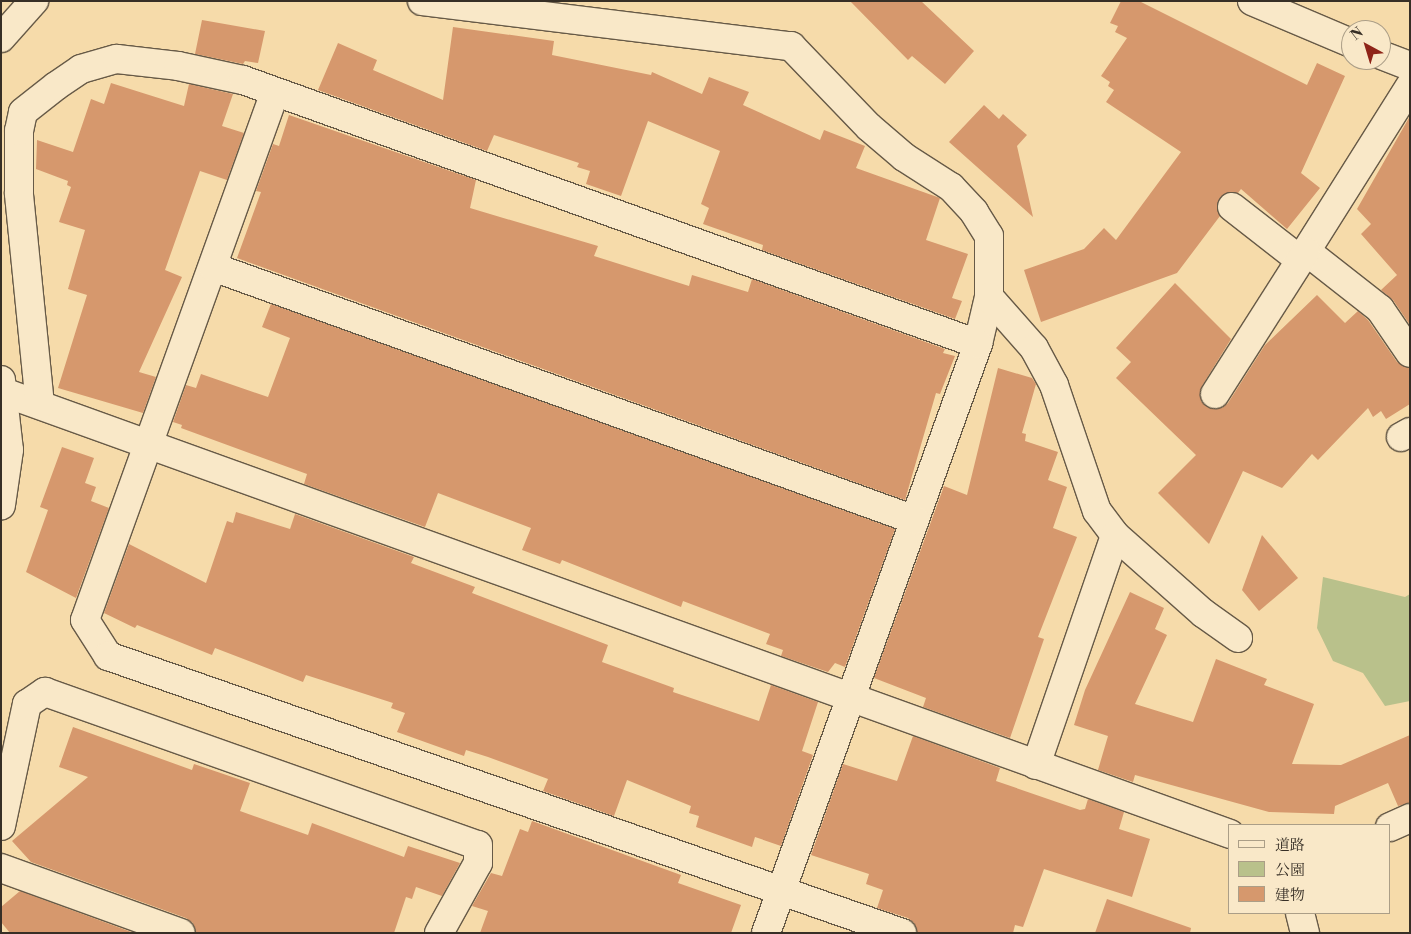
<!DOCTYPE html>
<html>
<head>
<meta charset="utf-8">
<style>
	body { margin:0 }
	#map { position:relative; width:1411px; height:934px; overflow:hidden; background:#f6dbaa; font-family:"Libre Bodoni","Noto Serif JP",serif }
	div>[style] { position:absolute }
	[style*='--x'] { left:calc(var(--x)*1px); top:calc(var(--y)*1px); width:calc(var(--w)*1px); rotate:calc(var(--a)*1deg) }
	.green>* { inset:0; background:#b9c18b }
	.building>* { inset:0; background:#d6986d }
	.roads { filter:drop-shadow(1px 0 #675a47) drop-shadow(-1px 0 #675a47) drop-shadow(0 1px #675a47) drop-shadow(0 -1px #675a47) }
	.minor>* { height:28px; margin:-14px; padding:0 14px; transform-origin:14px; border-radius:14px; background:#f9e8c8 }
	span { translate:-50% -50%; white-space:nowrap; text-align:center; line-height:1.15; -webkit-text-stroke:4.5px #f9e8c8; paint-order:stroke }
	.frame { position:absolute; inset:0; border:2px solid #372f26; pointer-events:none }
	.legend { position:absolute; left:1228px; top:824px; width:162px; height:90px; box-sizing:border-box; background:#f9e8c8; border:1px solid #ab9e87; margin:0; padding:6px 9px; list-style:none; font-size:15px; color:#372f26 }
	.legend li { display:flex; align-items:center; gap:10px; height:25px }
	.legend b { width:25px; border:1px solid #ab9e87 }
	.north { position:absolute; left:1341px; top:20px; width:50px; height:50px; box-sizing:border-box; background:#f9e8c8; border:1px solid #ab9e87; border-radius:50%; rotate:321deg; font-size:14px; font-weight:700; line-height:20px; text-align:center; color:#372f26 }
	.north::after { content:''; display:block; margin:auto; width:18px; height:22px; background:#8f2418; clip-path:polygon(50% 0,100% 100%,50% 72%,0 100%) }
</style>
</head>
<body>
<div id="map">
	<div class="green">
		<i style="clip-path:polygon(1323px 577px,1405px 597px,1410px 594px,1410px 701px,1385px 706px,1363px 673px,1333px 661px,1317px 628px)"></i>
	</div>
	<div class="building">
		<i style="clip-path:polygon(850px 1px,921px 1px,974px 51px,945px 84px,912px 56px,908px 60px)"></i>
		<i style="clip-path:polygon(1121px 1px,1139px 1px,1307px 85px,1317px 63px,1345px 76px,1301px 173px,1320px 188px,1287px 229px,1241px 189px,1238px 193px,1226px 193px,1217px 204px,1220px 216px,1177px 273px,1041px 322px,1024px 270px,1084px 249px,1104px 228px,1116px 240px,1181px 152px,1106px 102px,1114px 90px,1108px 86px,1110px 82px,1101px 76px,1127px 38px,1115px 32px,1118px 26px,1110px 23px)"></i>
		<i style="clip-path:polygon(202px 20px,265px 31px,258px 63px,245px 61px,243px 64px,195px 54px)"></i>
		<i style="clip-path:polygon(453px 27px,554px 41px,552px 55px,651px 75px,652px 72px,702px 94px,709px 77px,749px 92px,743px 105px,820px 140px,824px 130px,865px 146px,856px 168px,940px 198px,926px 240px,968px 254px,952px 298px,962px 301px,955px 319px,762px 250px,763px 245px,703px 224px,709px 208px,701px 204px,720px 151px,648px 121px,621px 196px,586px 184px,590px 171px,577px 167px,579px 163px,494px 135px,487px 151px,318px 90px,338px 43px,377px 60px,373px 70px,443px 100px)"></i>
		<i style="clip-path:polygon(111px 83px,184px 106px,189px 84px,233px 94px,222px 126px,244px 133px,227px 180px,200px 171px,165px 270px,182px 277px,139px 372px,156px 377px,143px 413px,58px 388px,87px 295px,68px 289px,85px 230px,59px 222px,71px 187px,67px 185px,68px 181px,36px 169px,37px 140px,73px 152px,91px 99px,104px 104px)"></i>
		<i style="clip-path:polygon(984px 105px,999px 119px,1003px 114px,1027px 135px,1017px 146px,1033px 217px,949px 142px)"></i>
		<i style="clip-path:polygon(289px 115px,476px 180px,470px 208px,598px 246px,594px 256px,689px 286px,692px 275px,748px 292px,752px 279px,945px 349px,943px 353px,955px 356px,940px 394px,936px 393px,905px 500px,237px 258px,261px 192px,256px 191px,273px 144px,279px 146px)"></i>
		<i style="clip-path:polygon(1410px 116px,1410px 325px,1393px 300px,1381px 290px,1397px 275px,1361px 234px,1371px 224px,1357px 209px)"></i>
		<i style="clip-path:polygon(1175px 283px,1231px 339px,1202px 386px,1201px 401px,1207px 407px,1222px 408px,1228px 403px,1265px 345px,1317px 295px,1345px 323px,1358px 311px,1368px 320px,1397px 362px,1410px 368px,1410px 404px,1386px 419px,1381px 411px,1373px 417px,1368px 408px,1318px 460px,1312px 454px,1282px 488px,1243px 471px,1209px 544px,1158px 493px,1196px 455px,1116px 378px,1131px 362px,1116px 348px)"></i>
		<i style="clip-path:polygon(271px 304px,895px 529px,845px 667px,835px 663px,828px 672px,781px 656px,783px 650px,766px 644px,770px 634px,683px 601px,681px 607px,562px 560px,560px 564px,522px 550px,531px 528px,438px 493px,425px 527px,304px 484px,307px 474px,181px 428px,182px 425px,173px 422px,186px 385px,196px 388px,201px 374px,268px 397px,290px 338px,262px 327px)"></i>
		<i style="clip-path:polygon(998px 368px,1032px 378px,1036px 384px,1022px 433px,1026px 434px,1025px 441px,1058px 452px,1048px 480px,1067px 487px,1053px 528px,1077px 537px,1038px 637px,1044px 639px,1010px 738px,923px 707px,926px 698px,874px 678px,944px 486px,967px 495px)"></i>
		<i style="clip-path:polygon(62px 447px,94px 458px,85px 483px,96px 487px,91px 501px,109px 508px,76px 598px,26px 572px,48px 510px,40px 507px)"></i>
		<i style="clip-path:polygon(236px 512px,290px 529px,295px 514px,414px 557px,411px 563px,475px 587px,472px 593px,608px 645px,602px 662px,674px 688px,673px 692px,759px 721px,771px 685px,818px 702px,802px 751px,813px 755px,781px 846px,755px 837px,752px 847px,696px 827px,699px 816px,689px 813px,691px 806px,627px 780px,614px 816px,543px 791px,548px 779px,488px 757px,466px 750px,464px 756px,397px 732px,405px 713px,391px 708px,393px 703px,306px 675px,303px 682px,215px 648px,212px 655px,137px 625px,135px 628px,104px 613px,129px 544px,206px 583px,227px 521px,233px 523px)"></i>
		<i style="clip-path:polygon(1262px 535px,1298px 578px,1259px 611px,1242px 590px)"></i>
		<i style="clip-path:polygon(1130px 592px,1164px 608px,1155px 629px,1167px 635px,1135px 704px,1193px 722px,1216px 659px,1267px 679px,1264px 685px,1314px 704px,1292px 764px,1341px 765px,1410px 735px,1410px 803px,1398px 806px,1388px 783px,1335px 806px,1334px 814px,1269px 812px,1135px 775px,1133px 782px,1098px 770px,1108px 736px,1074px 725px,1085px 690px)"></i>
		<i style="clip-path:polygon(73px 727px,192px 770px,194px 764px,250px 783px,240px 811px,308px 835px,312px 823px,404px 857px,408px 846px,460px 863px,442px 896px,416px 887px,412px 899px,406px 897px,394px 933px,196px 933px,193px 923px,186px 918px,31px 862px,12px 841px,88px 777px,59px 767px)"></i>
		<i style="clip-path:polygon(913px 736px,1000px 768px,996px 781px,1080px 810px,1085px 809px,1088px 799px,1124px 812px,1119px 829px,1150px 839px,1132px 897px,1044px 869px,1023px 927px,1015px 925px,1013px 933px,917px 933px,914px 923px,908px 918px,877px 908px,883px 890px,866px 884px,869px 874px,811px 855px,843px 764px,897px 781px)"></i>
		<i style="clip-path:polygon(532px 821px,681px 875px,678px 883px,741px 905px,731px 933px,480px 933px,488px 911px,472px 906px,491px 873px,502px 876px,520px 829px,528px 832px)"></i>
		<i style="clip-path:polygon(20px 891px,134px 933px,10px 933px,1px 922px,1px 907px)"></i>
		<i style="clip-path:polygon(1107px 899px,1191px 928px,1190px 933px,1095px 933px)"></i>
	</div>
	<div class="roads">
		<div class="minor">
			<i style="--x:422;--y:1;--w:372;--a:7"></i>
			<i style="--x:791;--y:46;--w:112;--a:46.1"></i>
			<i style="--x:869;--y:127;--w:46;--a:40.6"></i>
			<i style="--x:904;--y:157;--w:56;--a:32.6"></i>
			<i style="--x:951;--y:187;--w:34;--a:47"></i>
			<i style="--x:974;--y:212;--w:28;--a:58"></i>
			<i style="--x:989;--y:236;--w:61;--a:90"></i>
			<i style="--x:989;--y:297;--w:48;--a:103.2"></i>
			<i style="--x:978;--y:344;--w:626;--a:109.8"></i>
			<i style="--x:1252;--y:1;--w:108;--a:23"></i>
			<i style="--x:1;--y:38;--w:50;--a:-48.3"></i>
			<i style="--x:1381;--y:55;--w:31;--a:21"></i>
			<i style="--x:1410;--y:86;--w:195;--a:122.2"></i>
			<i style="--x:1306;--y:251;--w:94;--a:38.1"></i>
			<i style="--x:1380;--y:309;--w:53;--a:55.7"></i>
			<i style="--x:275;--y:92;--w:561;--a:109.79"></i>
			<i style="--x:85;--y:620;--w:43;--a:57.4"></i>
			<i style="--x:108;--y:656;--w:841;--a:19.23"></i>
			<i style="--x:1232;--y:207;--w:86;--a:37.9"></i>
			<i style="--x:213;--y:267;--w:746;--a:19.82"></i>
			<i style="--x:989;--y:297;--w:68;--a:48.6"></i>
			<i style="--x:1034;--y:348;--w:42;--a:61.6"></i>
			<i style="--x:1054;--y:385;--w:133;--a:71.2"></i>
			<i style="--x:1097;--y:511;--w:30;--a:53"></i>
			<i style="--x:1115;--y:535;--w:118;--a:41.6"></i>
			<i style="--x:1203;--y:613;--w:43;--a:35.5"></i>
			<i style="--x:1;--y:380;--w:70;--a:83.5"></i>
			<i style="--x:9;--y:450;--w:56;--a:98.3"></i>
			<i style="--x:3;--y:392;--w:1304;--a:19.81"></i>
			<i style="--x:1215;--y:394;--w:169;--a:-57.5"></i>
			<i style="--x:40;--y:405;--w:213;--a:-95.7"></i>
			<i style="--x:19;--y:193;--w:62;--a:-90"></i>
			<i style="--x:19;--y:131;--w:19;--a:-78"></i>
			<i style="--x:23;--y:112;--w:42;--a:-38.2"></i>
			<i style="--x:56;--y:86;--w:30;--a:-34"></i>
			<i style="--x:81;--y:69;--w:37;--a:-16"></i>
			<i style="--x:117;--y:59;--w:61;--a:6.5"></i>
			<i style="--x:178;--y:66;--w:66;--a:12.2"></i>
			<i style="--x:243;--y:80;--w:781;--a:19.76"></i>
			<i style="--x:1401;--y:437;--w:10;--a:-29"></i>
			<i style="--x:1036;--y:765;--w:243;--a:-71"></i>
			<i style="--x:1;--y:826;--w:125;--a:-78"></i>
			<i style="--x:27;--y:704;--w:22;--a:-34"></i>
			<i style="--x:45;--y:692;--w:459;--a:19.5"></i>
			<i style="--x:478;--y:845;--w:18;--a:90"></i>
			<i style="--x:478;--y:863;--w:80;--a:119.1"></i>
			<i style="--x:1390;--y:827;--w:22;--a:-24"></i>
			<i style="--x:1;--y:868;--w:191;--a:19.9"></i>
			<i style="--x:1300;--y:913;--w:21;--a:76"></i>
		</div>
	</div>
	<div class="frame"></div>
	<ul class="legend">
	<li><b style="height:6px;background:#f9e8c8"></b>道路</li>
	<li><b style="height:14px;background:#b9c18b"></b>公園</li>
	<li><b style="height:14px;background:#d6986d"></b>建物</li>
	</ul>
	<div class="north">N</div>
</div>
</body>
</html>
